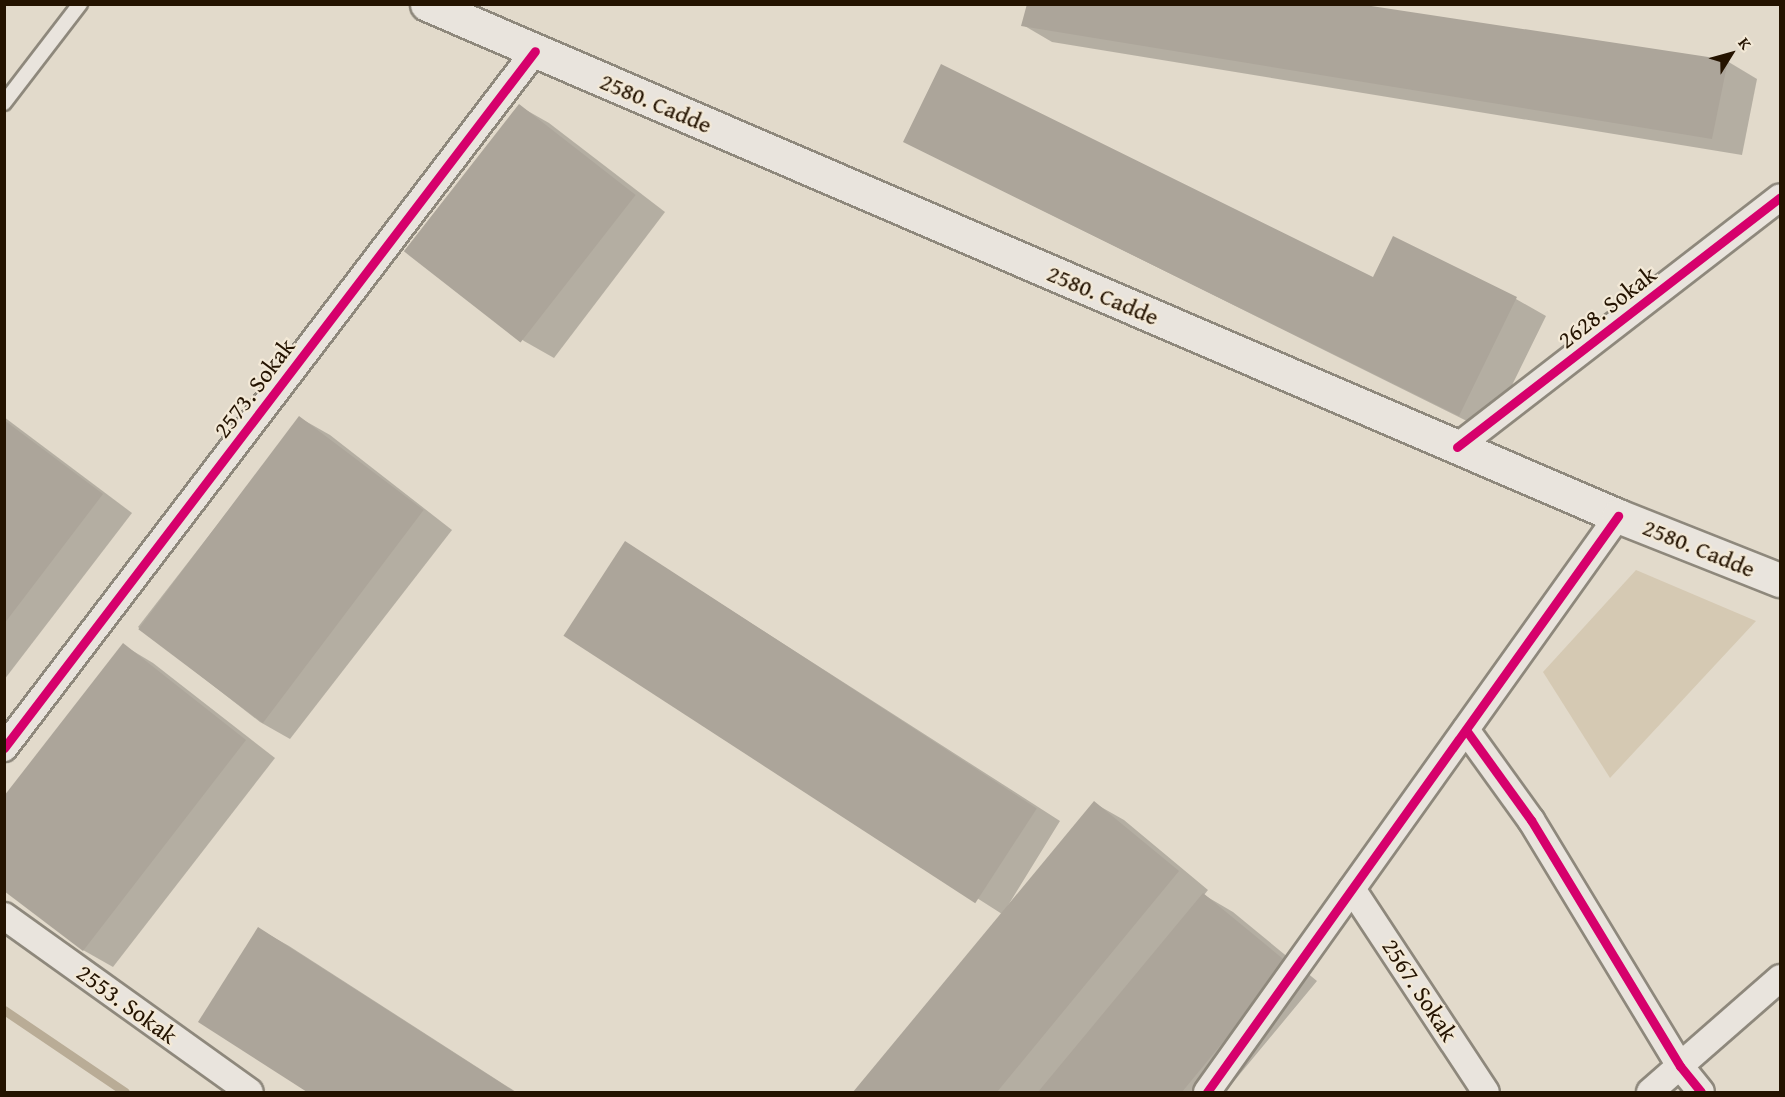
<!DOCTYPE html>
<html>
<head>
<meta charset="utf-8">
<style>
	body { margin:0 }
	#map { position:relative; width:1785px; height:1097px; overflow:hidden; background:#e2dacb; font-family:"Gentium Book Plus",serif }
	div>[style] { position:absolute }
	[style*='--x'] { left:calc(var(--x)*1px); top:calc(var(--y)*1px); width:calc(var(--w)*1px); rotate:calc(var(--a)*1deg) }
	.green>* { inset:0; background:#d5c9b3 }
	.shadow>* { inset:0; background:#0003 }
	.stream>* { height:9px; margin:-4.5px; padding:0 4.5px; transform-origin:4.5px; border-radius:4.5px; background:#b9ac96 }
	.building>* { inset:0; background:#aca59a; transform-origin:0 0 }
	.roads { filter:drop-shadow(2px 0 #8e887c) drop-shadow(-2px 0 #8e887c) drop-shadow(0 2px #8e887c) drop-shadow(0 -2px #8e887c) }
	.lane>* { height:14px; margin:-7px; padding:0 7px; transform-origin:7px; border-radius:7px; background:#e9e4dd }
	.street>* { height:26px; margin:-13px; padding:0 13px; transform-origin:13px; border-radius:13px; background:#e9e4dd }
	.secondary>* { height:33px; margin:-16.5px; padding:0 16.5px; transform-origin:16.5px; border-radius:16.5px; background:#e9e4dd }
	.cycleway>* { height:9px; margin:-4.5px; padding:0 4.5px; transform-origin:4.5px; border-radius:4.5px; background:#d6006c }
	span { translate:-50% -50%; white-space:nowrap; text-align:center; line-height:1.15; -webkit-text-stroke:4.5px #f3e9d7; paint-order:stroke }
	.street-label { font-size:24px; color:#241300 }
	.frame { position:absolute; inset:0; border:6px solid #241300; pointer-events:none }
	.north { position:absolute; left:1701px; top:24px; width:60px; height:60px; -webkit-text-stroke:4px #f3e9d7; paint-order:stroke; rotate:53deg; font-size:16px; font-weight:700; line-height:24px; text-align:center; color:#241300 }
	.north::after { content:''; display:block; margin:auto; width:21px; height:27px; background:#241300; clip-path:polygon(50% 0,100% 100%,50% 72%,0 100%) }
</style>
</head>
<body>
<div id="map">
	<div class="green">
		<i style="clip-path:polygon(1636px 570px,1756px 621px,1610px 778px,1543px 672px)"></i>
	</div>
	<div class="shadow">
		<i style="clip-path:polygon(1023px 25px,1727px 61px,1757px 79px,1742px 155px,1052px 42px)"></i>
		<i style="clip-path:polygon(519px 106px,549px 123px,665px 212px,554px 358px,524px 341px,408px 252px)"></i>
		<i style="clip-path:polygon(905px 142px,1373px 279px,1516px 299px,1546px 316px,1489px 432px)"></i>
		<i style="clip-path:polygon(4px 417px,132px 513px,4px 680px)"></i>
		<i style="clip-path:polygon(300px 418px,330px 435px,452px 530px,290px 739px,260px 722px,138px 627px)"></i>
		<i style="clip-path:polygon(626px 543px,1060px 821px,1004px 912px,1094px 803px,1124px 820px,1208px 890px,1204px 895px,1233px 912px,1317px 981px,1225px 1092px,855px 1092px,1002px 914px,566px 636px)"></i>
		<i style="clip-path:polygon(123px 645px,153px 663px,275px 758px,113px 967px,83px 950px)"></i>
		<i style="clip-path:polygon(259px 929px,289px 946px,516px 1092px,310px 1092px,200px 1022px)"></i>
	</div>
	<div class="stream">
		<i style="--x:4;--y:1010;--w:146;--a:34.1"></i>
	</div>
	<div class="building">
		<i style="clip-path:polygon(1027px 4px,1358px 4px,1728px 60px,1712px 139px,1021px 26px)"></i>
		<i style="clip-path:polygon(941px 64px,1373px 277px,1393px 236px,1517px 297px,1459px 416px,903px 142px)"></i>
		<i style="left:519px;top:104px;width:148px;height:187px;rotate:38deg"></i>
		<i style="left:299px;top:416px;width:156px;height:267px;rotate:37deg"></i>
		<i style="clip-path:polygon(4px 420px,103px 494px,4px 624px)"></i>
		<i style="left:625px;top:541px;width:491px;height:113px;rotate:33deg"></i>
		<i style="clip-path:polygon(123px 643px,246px 740px,83px 951px,4px 891px,4px 796px)"></i>
		<i style="clip-path:polygon(1094px 801px,1179px 871px,997px 1092px,853px 1092px)"></i>
		<i style="clip-path:polygon(1203px 893px,1288px 963px,1182px 1092px,1038px 1092px)"></i>
		<i style="clip-path:polygon(258px 927px,515px 1092px,307px 1092px,198px 1022px)"></i>
	</div>
	<div class="roads">
		<div class="lane">
			<i style="--x:4;--y:103;--w:125;--a:-52.5"></i>
		</div>
		<div class="street">
			<i style="--x:1457;--y:447;--w:408;--a:-37.7"></i>
			<i style="--x:1466;--y:730;--w:111;--a:54.2"></i>
			<i style="--x:1531;--y:820;--w:288;--a:58.8"></i>
			<i style="--x:1680;--y:1066;--w:33;--a:51"></i>
			<i style="--x:4;--y:748;--w:876;--a:-52.7"></i>
			<i style="--x:1352;--y:889;--w:243;--a:56.6"></i>
			<i style="--x:4;--y:916;--w:302;--a:35.6"></i>
			<i style="--x:1207;--y:1092;--w:708;--a:-54.49"></i>
			<i style="--x:1650;--y:1092;--w:173;--a:-41.2"></i>
		</div>
		<div class="secondary">
			<i style="--x:427;--y:4;--w:1296;--a:23.26"></i>
			<i style="--x:1618;--y:516;--w:174;--a:21.6"></i>
		</div>
	</div>
	<div class="cycleway">
		<i style="--x:1457;--y:447;--w:408;--a:-37.7"></i>
		<i style="--x:1466;--y:730;--w:111;--a:54.2"></i>
		<i style="--x:1531;--y:820;--w:288;--a:58.8"></i>
		<i style="--x:1680;--y:1066;--w:33;--a:51"></i>
		<i style="--x:4;--y:748;--w:876;--a:-52.7"></i>
		<i style="--x:1207;--y:1092;--w:708;--a:-54.49"></i>
	</div>
	<div class="street-label">
		<span style="left:656px;top:103px;rotate:23deg">2580. Cadde</span>
		<span style="left:1103px;top:295px;rotate:23deg">2580. Cadde</span>
		<span style="left:1607px;top:307px;rotate:-38deg">2628. Sokak</span>
		<span style="left:254px;top:388px;rotate:-53deg">2573. Sokak</span>
		<span style="left:1699px;top:548px;rotate:22deg">2580. Cadde</span>
		<span style="left:1420px;top:990px;rotate:57deg">2567. Sokak</span>
		<span style="left:127px;top:1004px;rotate:36deg">2553. Sokak</span>
	</div>
	<div class="frame"></div>
	<div class="north">K</div>
</div>
</body>
</html>
